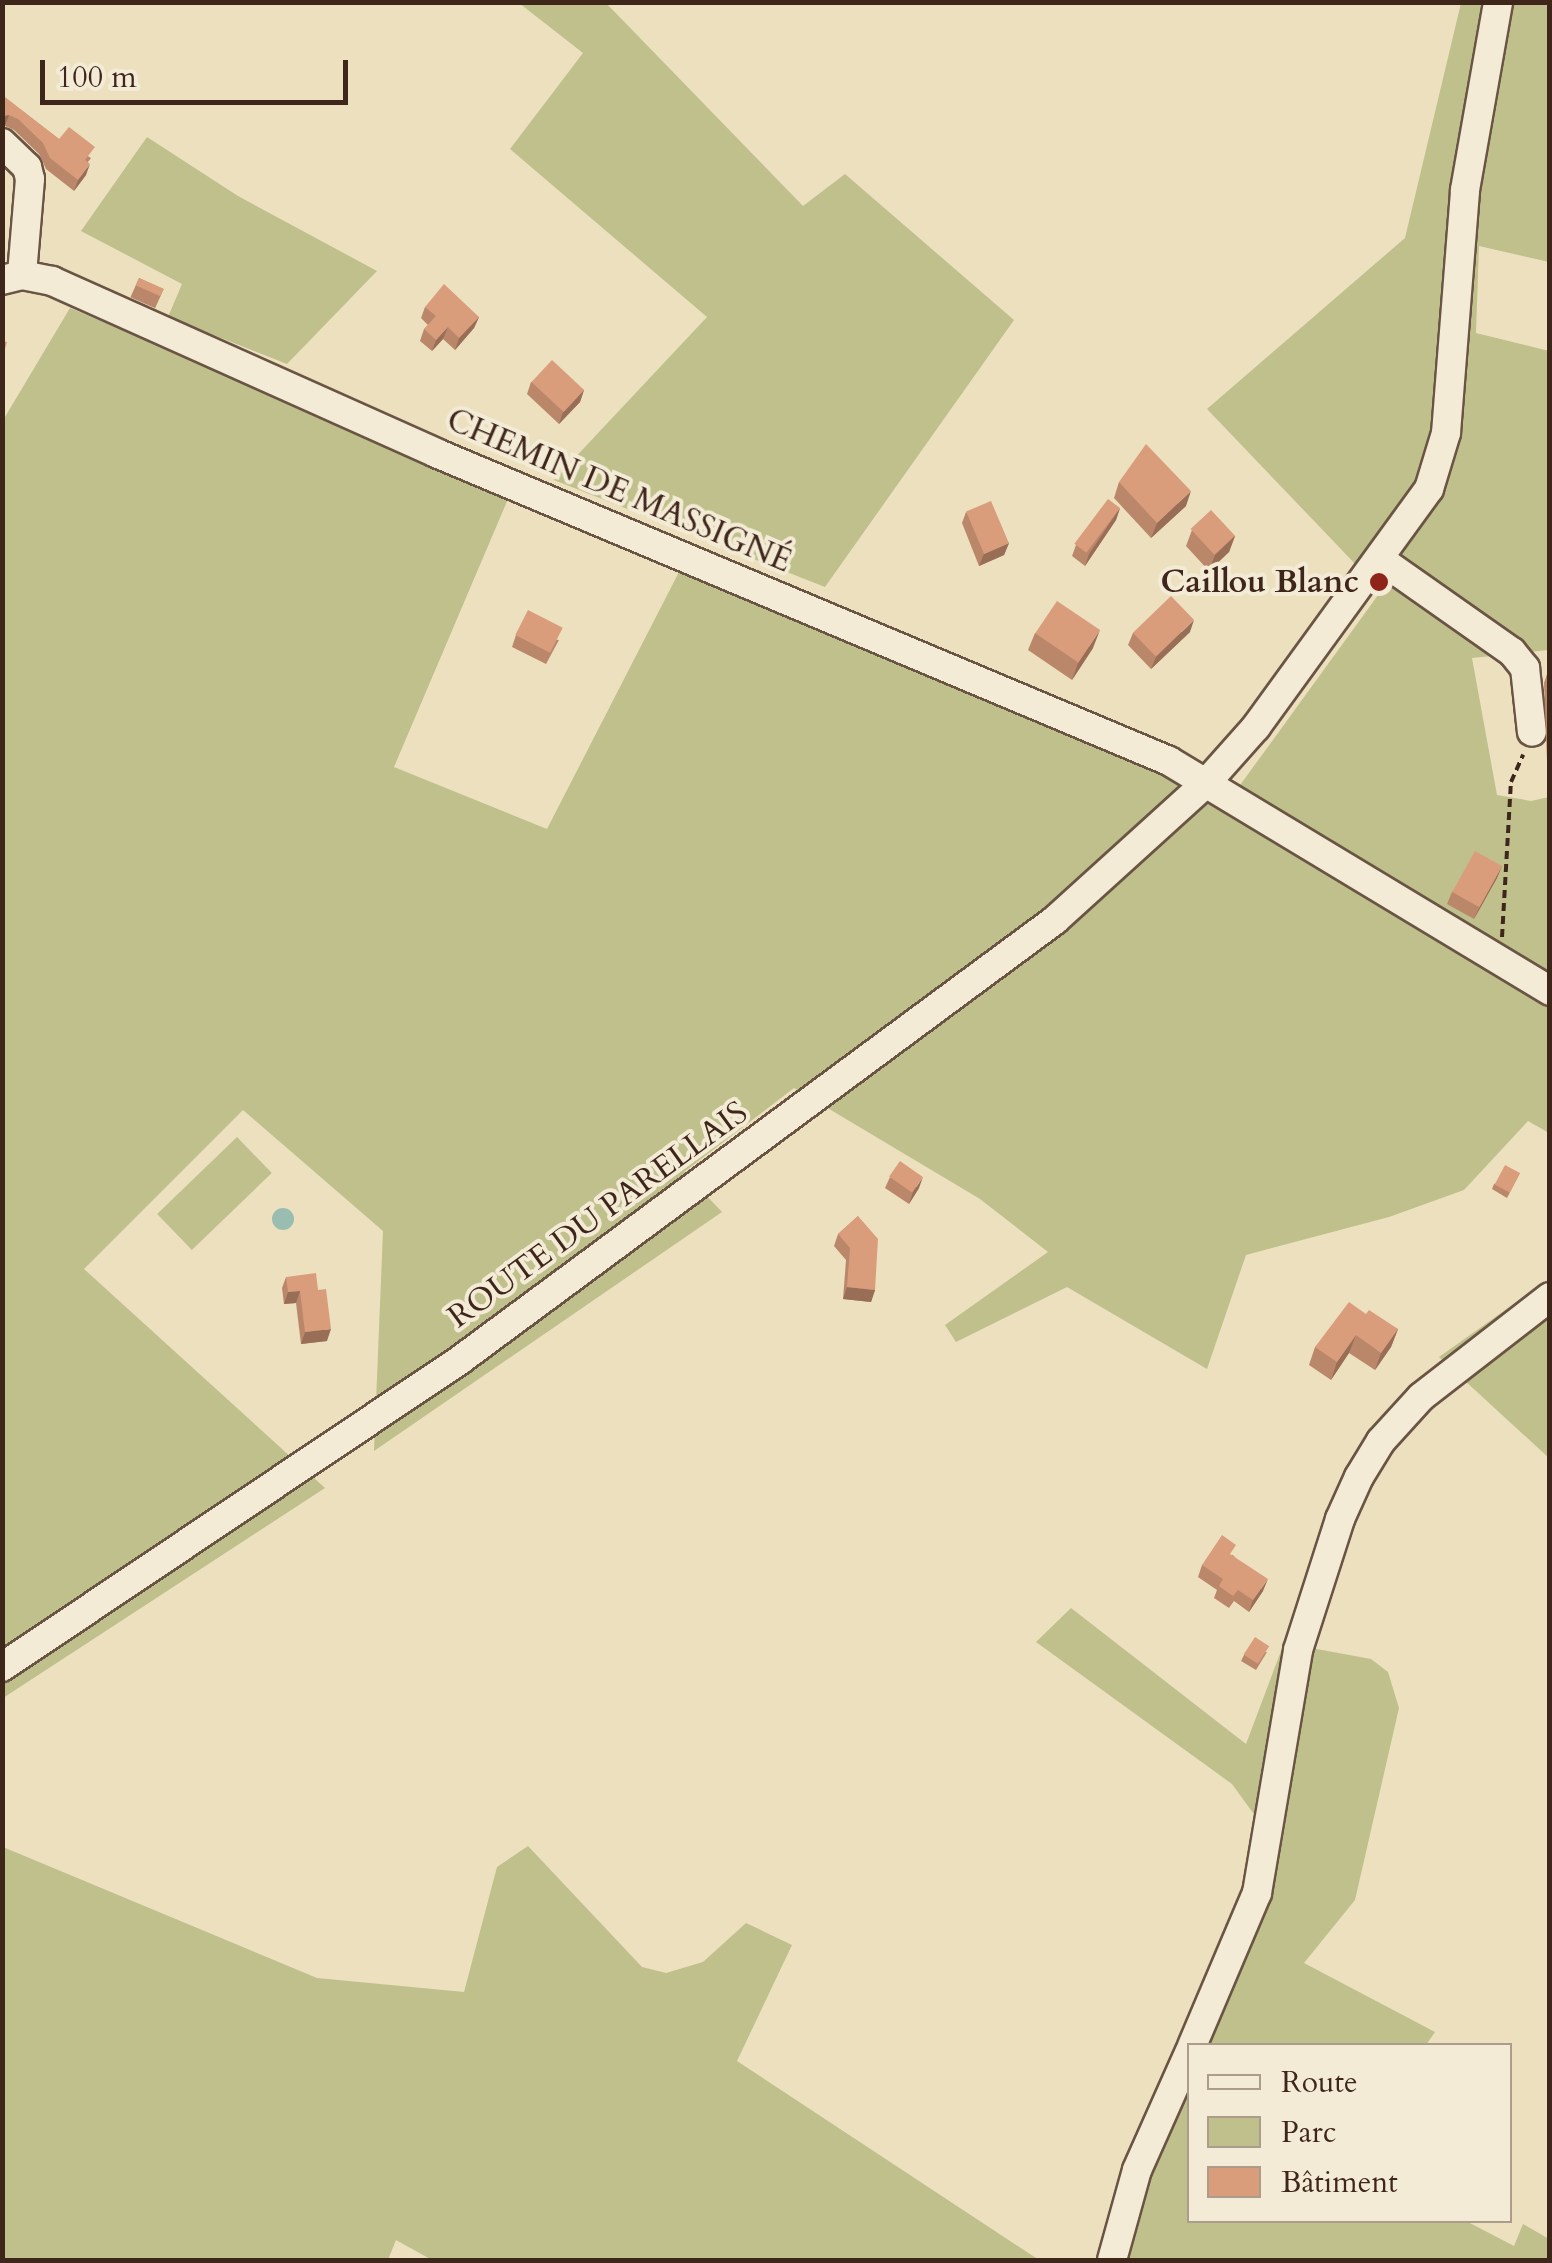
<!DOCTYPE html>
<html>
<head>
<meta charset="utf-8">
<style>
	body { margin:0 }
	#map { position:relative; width:1552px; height:2263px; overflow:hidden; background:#ece0be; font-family:Cardo,serif }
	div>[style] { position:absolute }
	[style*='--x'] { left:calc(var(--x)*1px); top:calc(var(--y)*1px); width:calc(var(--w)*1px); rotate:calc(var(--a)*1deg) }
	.green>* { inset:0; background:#bfc08c; transform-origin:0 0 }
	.water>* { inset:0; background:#99bdb1 }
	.round { border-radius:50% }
	.path>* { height:4px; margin-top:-2px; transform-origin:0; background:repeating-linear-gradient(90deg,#3e261b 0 8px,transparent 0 13px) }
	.roads { filter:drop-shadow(2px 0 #6a5444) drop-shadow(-2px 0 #6a5444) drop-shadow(0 2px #6a5444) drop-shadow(0 -2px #6a5444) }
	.minor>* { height:28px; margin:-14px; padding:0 14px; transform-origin:14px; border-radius:14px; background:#f3ebd5 }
	.wall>* { inset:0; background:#bb876b; transform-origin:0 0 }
	.shaded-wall>* { inset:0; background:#996e57 }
	.building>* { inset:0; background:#da9d7c; transform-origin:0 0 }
	.dots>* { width:28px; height:28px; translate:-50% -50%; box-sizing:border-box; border:5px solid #f3ebd5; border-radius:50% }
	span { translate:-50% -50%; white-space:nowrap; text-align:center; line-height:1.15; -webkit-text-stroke:8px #f3ebd5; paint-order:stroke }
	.street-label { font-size:32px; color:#3e261b }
	.poi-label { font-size:32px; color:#3e261b; font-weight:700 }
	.right { translate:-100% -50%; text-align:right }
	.frame { position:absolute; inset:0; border:5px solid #3e261b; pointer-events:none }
	.legend { position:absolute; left:1187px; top:2043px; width:325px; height:180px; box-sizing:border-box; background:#f3ebd5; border:2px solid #ab9c8b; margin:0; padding:12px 18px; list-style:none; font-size:30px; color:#3e261b }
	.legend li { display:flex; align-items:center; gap:20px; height:50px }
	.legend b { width:50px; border:2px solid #ab9c8b }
	.scale { position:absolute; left:40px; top:60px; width:308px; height:45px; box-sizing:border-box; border:5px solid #3e261b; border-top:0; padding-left:12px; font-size:30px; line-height:35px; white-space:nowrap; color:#3e261b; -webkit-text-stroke:8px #f3ebd5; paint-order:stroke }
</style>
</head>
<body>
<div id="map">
	<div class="green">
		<i style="clip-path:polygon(519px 3px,606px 3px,803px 206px,845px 174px,1014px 320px,825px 587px,554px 480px,707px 317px,510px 149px,583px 53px)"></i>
		<i style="clip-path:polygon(1461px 3px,1549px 3px,1549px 262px,1479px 246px,1476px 333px,1549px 351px,1549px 650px,1472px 658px,1497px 795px,1531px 801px,1549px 797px,1549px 1133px,1528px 1121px,1464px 1190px,1389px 1217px,1246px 1255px,1207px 1369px,1067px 1287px,956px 1342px,945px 1325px,1048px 1252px,980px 1199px,794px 1088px,684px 1172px,722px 1212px,374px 1451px,383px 1231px,243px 1110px,84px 1269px,325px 1488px,3px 1698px,2px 422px,70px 308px,312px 410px,508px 499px,394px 767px,547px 829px,679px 572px,1167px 776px,1222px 810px,1381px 591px,1207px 409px,1405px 238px)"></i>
		<i style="clip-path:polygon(147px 137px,238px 196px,377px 271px,287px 364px,168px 317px,182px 284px,81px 231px)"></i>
		<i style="left:237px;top:1137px;width:50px;height:111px;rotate:46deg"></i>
		<i style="clip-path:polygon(1549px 1279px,1549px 1458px,1439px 1357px)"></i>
		<i style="clip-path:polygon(1071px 1608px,1246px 1744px,1284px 1643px,1371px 1659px,1388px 1672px,1399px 1708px,1355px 1900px,1304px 1963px,1435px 2032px,1426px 2045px,1190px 2046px,1190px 2220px,1466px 2221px,1514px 2246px,1523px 2224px,1549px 2239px,1549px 2260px,1101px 2260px,1253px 1872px,1256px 1817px,1232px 1784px,1036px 1642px)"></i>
		<i style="clip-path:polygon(528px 1846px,642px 1967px,666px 1973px,703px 1962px,746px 1923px,792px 1945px,737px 2061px,1039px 2260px,432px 2260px,396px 2240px,388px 2260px,3px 2260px,3px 1847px,317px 1978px,464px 1992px,497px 1867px)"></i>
	</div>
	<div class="water">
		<i class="round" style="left:272px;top:1208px;width:22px;height:22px"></i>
	</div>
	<div class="path">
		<i style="--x:1502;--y:937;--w:155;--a:-86.7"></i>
		<i style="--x:1511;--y:782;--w:30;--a:-66"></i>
	</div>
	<div class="roads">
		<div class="minor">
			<i style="--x:2;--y:143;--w:35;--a:44"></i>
			<i style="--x:27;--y:167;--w:12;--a:76"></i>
			<i style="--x:30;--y:179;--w:96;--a:94.8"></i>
			<i style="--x:2;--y:280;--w:21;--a:-14"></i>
			<i style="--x:22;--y:275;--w:31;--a:11"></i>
			<i style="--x:52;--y:281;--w:421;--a:24.1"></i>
			<i style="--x:436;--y:453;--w:795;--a:22.79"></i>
			<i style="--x:1169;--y:761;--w:445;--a:31.1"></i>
			<i style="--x:1381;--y:560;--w:160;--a:35.1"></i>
			<i style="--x:1512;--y:652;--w:21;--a:51"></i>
			<i style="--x:1525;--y:668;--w:64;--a:83.8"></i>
			<i style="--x:2;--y:1667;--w:551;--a:-33.83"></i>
			<i style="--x:460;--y:1360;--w:740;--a:-36.48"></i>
			<i style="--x:1055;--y:920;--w:205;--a:-42.2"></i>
			<i style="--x:1207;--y:782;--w:74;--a:-48.3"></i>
			<i style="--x:1256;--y:727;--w:294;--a:-54"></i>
			<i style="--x:1429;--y:489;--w:59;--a:-73.1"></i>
			<i style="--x:1446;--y:433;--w:244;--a:-85.5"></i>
			<i style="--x:1465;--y:190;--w:191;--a:-80"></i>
			<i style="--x:1192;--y:2046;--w:166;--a:-67"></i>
			<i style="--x:1257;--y:1893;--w:246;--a:-80.4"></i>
			<i style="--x:1298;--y:1650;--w:138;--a:-72.2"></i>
			<i style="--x:1340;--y:1519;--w:46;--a:-65.7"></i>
			<i style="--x:1359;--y:1477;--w:42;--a:-58.6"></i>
			<i style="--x:1381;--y:1441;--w:59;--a:-47.7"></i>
			<i style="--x:1421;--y:1397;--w:163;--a:-37.8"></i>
			<i style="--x:1112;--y:2260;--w:93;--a:-74.5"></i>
			<i style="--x:1137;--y:2170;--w:130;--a:-66"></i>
		</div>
	</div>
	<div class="wall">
		<i style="clip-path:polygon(2px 95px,59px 139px,91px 158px,88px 162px,86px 175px,74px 191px,46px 169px,39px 154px,14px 130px,5px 126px)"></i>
		<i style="left:139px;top:278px;width:27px;height:21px;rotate:24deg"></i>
		<i style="clip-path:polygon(425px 307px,479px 317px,474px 328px,455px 350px,443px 339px,432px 351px,420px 341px,424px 329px,428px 325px,421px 318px)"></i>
		<i style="clip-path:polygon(531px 382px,584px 390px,580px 402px,559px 424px,527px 394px)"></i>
		<i style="clip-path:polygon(1119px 482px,1186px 506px,1151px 538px,1114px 498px)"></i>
		<i style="clip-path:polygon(1120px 508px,1116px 520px,1085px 566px,1072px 556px,1076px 545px)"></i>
		<i style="clip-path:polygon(966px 512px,1009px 543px,1004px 555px,979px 566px,962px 523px)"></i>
		<i style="clip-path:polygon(1192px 530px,1235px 536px,1229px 552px,1209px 571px,1186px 546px)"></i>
		<i style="clip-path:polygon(1190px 632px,1151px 669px,1128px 645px,1133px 633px)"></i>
		<i style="clip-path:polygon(1035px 633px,1093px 648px,1072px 680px,1028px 650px)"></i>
		<i style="clip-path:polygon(516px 635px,559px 640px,546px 664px,512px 647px)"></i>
		<i style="clip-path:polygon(1548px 671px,1550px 760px,1547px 761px,1544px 683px)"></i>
		<i style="clip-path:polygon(1502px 866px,1497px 878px,1474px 919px,1447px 904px,1452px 892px)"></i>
		<i style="clip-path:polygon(1520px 1173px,1507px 1198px,1492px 1189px,1494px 1184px)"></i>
		<i style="clip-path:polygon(890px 1177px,919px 1188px,909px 1204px,885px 1188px)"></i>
		<i style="clip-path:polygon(858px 1216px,875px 1290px,871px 1302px,843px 1299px,846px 1260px,834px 1246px,838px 1234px)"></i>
		<i style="clip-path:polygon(286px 1277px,318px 1290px,327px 1341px,301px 1344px,296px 1303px,284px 1304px,282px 1288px)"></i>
		<i style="clip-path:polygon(1366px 1314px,1398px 1329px,1391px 1347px,1375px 1370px,1349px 1353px,1331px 1380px,1309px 1365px,1315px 1347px)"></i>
		<i style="clip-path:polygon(1233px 1555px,1263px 1591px,1249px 1612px,1234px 1601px,1229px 1608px,1214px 1598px,1217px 1590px,1198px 1577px,1202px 1565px)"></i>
		<i style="clip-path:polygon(1267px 1652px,1256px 1670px,1241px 1661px,1244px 1655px)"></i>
	</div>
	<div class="shaded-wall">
		<i style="clip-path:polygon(9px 115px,5px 126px,2px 127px,2px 116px)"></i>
		<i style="clip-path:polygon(90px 164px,86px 175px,74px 191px,78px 180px)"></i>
		<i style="clip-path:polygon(479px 317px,474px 328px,455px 350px,459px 338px)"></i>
		<i style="clip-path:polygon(448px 327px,443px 339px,432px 351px,436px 340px)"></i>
		<i style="clip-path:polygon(584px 390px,580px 402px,559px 424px,563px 412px)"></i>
		<i style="clip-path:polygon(1191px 491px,1186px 506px,1151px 538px,1157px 523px)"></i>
		<i style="clip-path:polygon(1120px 508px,1116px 520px,1085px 566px,1089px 554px)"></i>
		<i style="clip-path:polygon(1235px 536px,1229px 552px,1209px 571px,1215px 555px)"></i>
		<i style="clip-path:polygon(1009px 543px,1004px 555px,979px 566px,984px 554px)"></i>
		<i style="clip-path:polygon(1194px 620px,1190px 632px,1151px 669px,1156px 657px)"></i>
		<i style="clip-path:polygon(1100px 630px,1093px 648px,1072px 680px,1078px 663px)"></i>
		<i style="clip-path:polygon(1502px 866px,1497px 878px,1474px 919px,1479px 908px)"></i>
		<i style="clip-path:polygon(923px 1177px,919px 1188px,909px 1204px,913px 1192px)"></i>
		<i style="clip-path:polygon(847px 1287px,875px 1290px,871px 1302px,843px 1299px)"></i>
		<i style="clip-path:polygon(300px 1291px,296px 1303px,284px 1304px,288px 1292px)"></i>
		<i style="clip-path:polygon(331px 1329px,327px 1341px,301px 1344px,305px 1332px)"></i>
		<i style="clip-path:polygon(1398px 1329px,1391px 1347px,1375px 1370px,1381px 1353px)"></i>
		<i style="clip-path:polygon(1356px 1335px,1349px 1353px,1331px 1380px,1337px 1362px)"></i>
		<i style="clip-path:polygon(1268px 1579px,1263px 1591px,1249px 1612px,1253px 1600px)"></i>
	</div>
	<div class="building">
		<i style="clip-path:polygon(2px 95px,59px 139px,69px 127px,95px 147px,85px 160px,90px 164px,78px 180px,50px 158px,43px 143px,18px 119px,9px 115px,2px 116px)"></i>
		<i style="left:139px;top:278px;width:27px;height:8px;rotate:24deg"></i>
		<i style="clip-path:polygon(444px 284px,479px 317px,459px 338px,448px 327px,436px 340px,424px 329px,436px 316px,425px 307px)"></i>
		<i style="clip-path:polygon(2px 341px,7px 342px,2px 359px)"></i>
		<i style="left:552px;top:360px;width:44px;height:30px;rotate:43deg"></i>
		<i style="clip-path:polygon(1146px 444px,1191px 491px,1157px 523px,1119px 482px)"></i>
		<i style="left:1108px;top:499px;width:15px;height:56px;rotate:37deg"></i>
		<i style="left:991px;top:501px;width:46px;height:27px;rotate:67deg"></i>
		<i style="left:1211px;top:510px;width:35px;height:28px;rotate:47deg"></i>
		<i style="left:1171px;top:596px;width:33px;height:53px;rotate:46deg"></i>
		<i style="left:1057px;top:601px;width:52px;height:39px;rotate:34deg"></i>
		<i style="left:528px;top:610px;width:39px;height:28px;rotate:27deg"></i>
		<i style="left:1475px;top:851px;width:31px;height:47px;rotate:29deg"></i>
		<i style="left:900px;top:1161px;width:28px;height:19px;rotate:35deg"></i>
		<i style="left:1505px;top:1165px;width:17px;height:22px;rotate:28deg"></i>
		<i style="clip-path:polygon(858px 1216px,878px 1239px,875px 1290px,847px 1287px,850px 1248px,838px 1234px)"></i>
		<i style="clip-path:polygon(316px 1273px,318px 1290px,326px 1289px,331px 1329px,305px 1332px,300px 1291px,288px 1292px,286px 1277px)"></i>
		<i style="clip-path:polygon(1349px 1302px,1366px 1314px,1369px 1310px,1398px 1329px,1381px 1353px,1356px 1335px,1337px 1362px,1315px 1347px)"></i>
		<i style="clip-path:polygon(1222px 1535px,1236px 1545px,1230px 1554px,1268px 1579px,1253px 1600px,1238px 1590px,1233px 1596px,1219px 1586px,1223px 1579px,1202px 1565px)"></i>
		<i style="left:1255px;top:1637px;width:17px;height:21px;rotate:33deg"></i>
	</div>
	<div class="dots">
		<i style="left:1379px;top:582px;background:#8f2418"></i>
	</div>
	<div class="street-label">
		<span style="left:619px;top:491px;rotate:23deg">CHEMIN DE MASSIGNÉ</span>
		<span style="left:598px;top:1215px;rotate:-36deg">ROUTE DU PARELLAIS</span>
	</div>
	<div class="poi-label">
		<span class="right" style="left:1359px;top:582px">Caillou Blanc</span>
	</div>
	<div class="frame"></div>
	<ul class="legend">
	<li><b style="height:12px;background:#f3ebd5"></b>Route</li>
	<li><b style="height:28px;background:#bfc08c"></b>Parc</li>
	<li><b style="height:28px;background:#da9d7c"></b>Bâtiment</li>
	</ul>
	<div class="scale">100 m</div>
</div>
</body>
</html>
